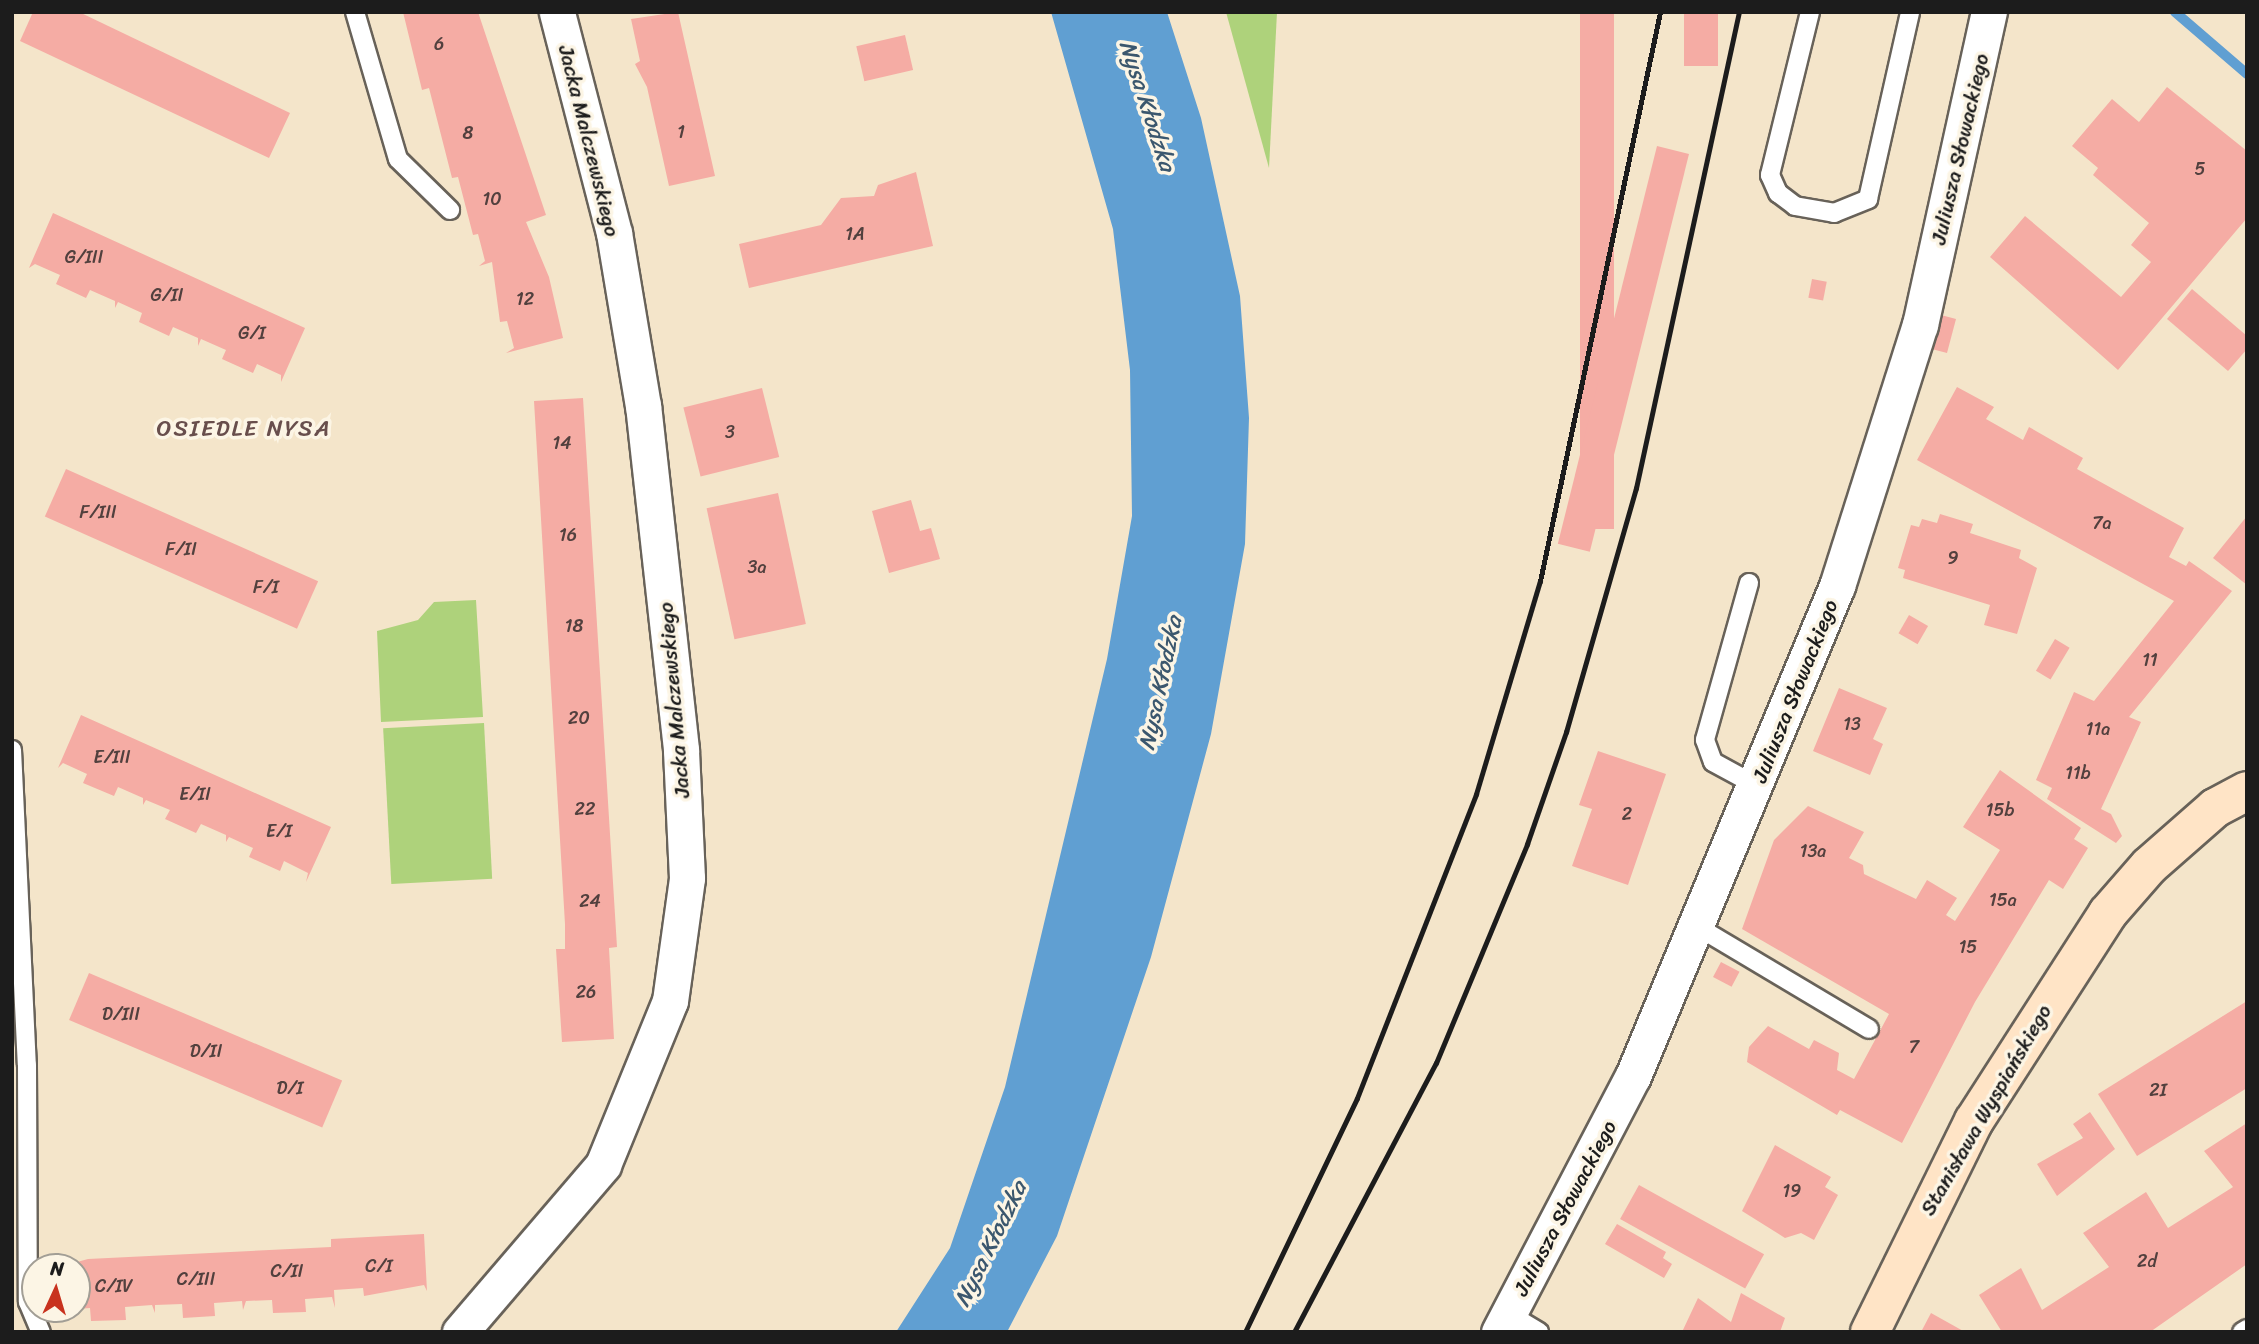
<!DOCTYPE html>
<html>
<head>
<meta charset="utf-8">
<style>
	body { margin:0 }
	#map { position:relative; width:2259px; height:1344px; overflow:hidden; background:#f4e5ca; font-family:Sriracha,sans-serif }
	div>[style] { position:absolute }
	[style*='--x'] { left:calc(var(--x)*1px); top:calc(var(--y)*1px); width:calc(var(--w)*1px); rotate:calc(var(--a)*1deg) }
	.green>* { inset:0; background:#aed27b; transform-origin:0 0 }
	.water>* { inset:0; background:#609fd2 }
	.stream>* { height:10px; margin:-5px; padding:0 5px; transform-origin:5px; border-radius:5px; background:#609fd2 }
	.building>* { inset:0; background:#f5aca4; transform-origin:0 0 }
	.roads { filter:drop-shadow(2px 0 #686259) drop-shadow(-2px 0 #686259) drop-shadow(0 2px #686259) drop-shadow(0 -2px #686259) }
	.lane>* { height:18px; margin:-9px; padding:0 9px; transform-origin:9px; border-radius:9px; background:#fff }
	.street>* { height:35px; margin:-17.5px; padding:0 17.5px; transform-origin:17.5px; border-radius:17.5px; background:#fff }
	.secondary>* { height:38px; margin:-19px; padding:0 19px; transform-origin:19px; border-radius:19px; background:#ffe4c6 }
	.rail>* { height:5px; margin:-2.5px; padding:0 2.5px; transform-origin:2.5px; border-radius:2.5px; background:#1c1c1c }
	span { translate:-50% -50%; white-space:nowrap; text-align:center; line-height:1.15; -webkit-text-stroke:7px #fcf5e5; paint-order:stroke }
	.number-label { font-size:18px; color:#52403e }
	.number-label span { -webkit-text-stroke-width:0 }
	.street-label { font-size:21px; color:#1c1c1c }
	.water-label { font-size:23px; color:#3b576e; font-style:italic }
	.neighbourhood-label { font-size:23px; color:#684e4c; letter-spacing:2px }
	.frame { position:absolute; inset:0; border:14px solid #1c1c1c; pointer-events:none }
	.north { position:absolute; left:21px; top:1253px; width:70px; height:70px; box-sizing:border-box; background:#fcf5e5; border:2px solid #a29e95; border-radius:50%; rotate:4deg; font-size:19px; font-weight:700; line-height:28px; text-align:center; color:#1c1c1c }
	.north::after { content:''; display:block; margin:auto; width:24px; height:32px; background:#c8321e; clip-path:polygon(50% 0,100% 100%,50% 72%,0 100%) }
</style>
</head>
<body>
<div id="map">
	<div class="green">
		<i style="clip-path:polygon(1226px 12px,1277px 12px,1269px 168px)"></i>
		<i style="clip-path:polygon(476px 600px,483px 717px,381px 722px,377px 631px,418px 620px,434px 602px)"></i>
		<i style="left:484px;top:723px;width:156px;height:101px;rotate:87deg"></i>
	</div>
	<div class="water">
		<i style="clip-path:polygon(1051px 12px,1167px 12px,1201px 118px,1240px 296px,1249px 418px,1245px 544px,1211px 734px,1151px 957px,1057px 1236px,1007px 1332px,896px 1332px,950px 1248px,1005px 1087px,1107px 659px,1132px 516px,1130px 370px,1113px 229px)"></i>
	</div>
	<div class="stream">
		<i style="--x:2175;--y:12;--w:95;--a:40.7"></i>
	</div>
	<div class="building">
		<i style="clip-path:polygon(33px 12px,79px 12px,290px 113px,269px 158px,20px 41px)"></i>
		<i style="clip-path:polygon(403px 12px,478px 12px,546px 215px,526px 222px,549px 277px,563px 338px,506px 353px,514px 348px,507px 321px,500px 322px,492px 262px,479px 266px,485px 261px,478px 234px,473px 235px,458px 177px,452px 178px,429px 88px,422px 90px)"></i>
		<i style="clip-path:polygon(678px 12px,715px 176px,669px 186px,647px 87px,635px 64px,640px 61px,631px 19px)"></i>
		<i style="left:1580px;top:12px;width:34px;height:517px"></i>
		<i style="left:1684px;top:12px;width:34px;height:54px"></i>
		<i style="left:905px;top:35px;width:36px;height:50px;rotate:77deg"></i>
		<i style="clip-path:polygon(2167px 87px,2247px 151px,2247px 218px,2118px 370px,1990px 257px,2025px 216px,2121px 297px,2151px 262px,2131px 245px,2149px 223px,2093px 175px,2098px 168px,2072px 146px,2112px 99px,2139px 122px)"></i>
		<i style="left:1657px;top:146px;width:33px;height:410px;rotate:14deg"></i>
		<i style="clip-path:polygon(916px 172px,933px 246px,749px 288px,739px 244px,821px 225px,841px 198px,874px 196px,878px 185px)"></i>
		<i style="clip-path:polygon(53px 213px,305px 328px,281px 382px,281px 375px,257px 364px,253px 373px,222px 359px,226px 350px,201px 339px,198px 346px,198px 338px,173px 327px,169px 336px,139px 322px,142px 313px,118px 302px,115px 308px,115px 301px,90px 290px,86px 298px,56px 284px,60px 275px,35px 264px,29px 268px)"></i>
		<i style="left:1812px;top:279px;width:15px;height:19px;rotate:11deg"></i>
		<i style="clip-path:polygon(2192px 289px,2247px 336px,2247px 349px,2228px 371px,2167px 319px)"></i>
		<i style="clip-path:polygon(1941px 315px,1956px 319px,1947px 353px,1928px 348px)"></i>
		<i style="clip-path:polygon(1957px 387px,1994px 407px,1986px 419px,2023px 440px,2029px 427px,2083px 458px,2077px 469px,2184px 528px,2169px 557px,2186px 566px,2189px 561px,2232px 591px,2129px 717px,2141px 722px,2101px 809px,2111px 814px,2122px 836px,2116px 843px,2047px 799px,2052px 788px,2036px 780px,2074px 692px,2094px 701px,2174px 601px,1917px 460px)"></i>
		<i style="left:762px;top:388px;width:71px;height:81px;rotate:76deg"></i>
		<i style="clip-path:polygon(583px 398px,617px 947px,609px 948px,614px 1039px,562px 1042px,556px 949px,565px 949px,565px 924px,534px 401px)"></i>
		<i style="left:66px;top:469px;width:276px;height:52px;rotate:24deg"></i>
		<i style="left:778px;top:493px;width:134px;height:73px;rotate:78deg"></i>
		<i style="clip-path:polygon(911px 500px,920px 531px,931px 528px,940px 559px,889px 573px,872px 511px)"></i>
		<i style="clip-path:polygon(1940px 514px,1973px 524px,1970px 533px,2021px 550px,2019px 558px,2037px 568px,2017px 634px,1984px 625px,1990px 605px,1903px 578px,1905px 570px,1898px 568px,1911px 525px,1919px 527px,1922px 519px,1937px 523px)"></i>
		<i style="clip-path:polygon(2247px 516px,2247px 585px,2213px 558px)"></i>
		<i style="left:1909px;top:615px;width:22px;height:21px;rotate:30deg"></i>
		<i style="left:2055px;top:639px;width:17px;height:37px;rotate:31deg"></i>
		<i style="clip-path:polygon(1839px 688px,1887px 708px,1873px 739px,1883px 744px,1870px 775px,1813px 751px)"></i>
		<i style="clip-path:polygon(81px 715px,331px 827px,306px 882px,308px 873px,284px 861px,280px 871px,249px 857px,253px 848px,229px 837px,226px 842px,226px 835px,201px 824px,196px 833px,165px 819px,170px 810px,146px 800px,143px 805px,143px 798px,118px 787px,114px 796px,83px 783px,87px 774px,63px 763px,58px 768px)"></i>
		<i style="clip-path:polygon(1598px 751px,1666px 774px,1628px 885px,1572px 866px,1592px 809px,1579px 805px)"></i>
		<i style="clip-path:polygon(2000px 770px,2081px 828px,2074px 839px,2088px 848px,2063px 889px,2049px 880px,1975px 1002px,1902px 1143px,1840px 1110px,1837px 1115px,1747px 1062px,1749px 1047px,1768px 1026px,1809px 1049px,1814px 1040px,1839px 1053px,1837px 1070px,1854px 1079px,1889px 1014px,1742px 929px,1774px 840px,1808px 806px,1864px 832px,1849px 858px,1863px 865px,1864px 874px,1916px 899px,1927px 880px,1957px 898px,1946px 915px,1955px 921px,2000px 850px,1963px 827px)"></i>
		<i style="left:1721px;top:962px;width:21px;height:17px;rotate:28deg"></i>
		<i style="left:89px;top:973px;width:275px;height:51px;rotate:23deg"></i>
		<i style="clip-path:polygon(2247px 1001px,2247px 1088px,2137px 1156px,2098px 1094px)"></i>
		<i style="clip-path:polygon(2090px 1112px,2115px 1149px,2057px 1196px,2037px 1164px,2083px 1138px,2073px 1124px)"></i>
		<i style="clip-path:polygon(2247px 1123px,2247px 1264px,2150px 1332px,2002px 1332px,1979px 1295px,2021px 1268px,2042px 1310px,2109px 1267px,2083px 1233px,2146px 1192px,2168px 1228px,2233px 1187px,2204px 1151px)"></i>
		<i style="clip-path:polygon(1775px 1145px,1831px 1177px,1825px 1187px,1838px 1195px,1814px 1240px,1801px 1233px,1785px 1238px,1742px 1211px)"></i>
		<i style="left:1639px;top:1185px;width:143px;height:39px;rotate:29deg"></i>
		<i style="clip-path:polygon(1617px 1224px,1666px 1252px,1663px 1258px,1672px 1264px,1664px 1278px,1605px 1244px)"></i>
		<i style="clip-path:polygon(424px 1234px,427px 1291px,424px 1285px,364px 1296px,363px 1288px,334px 1290px,335px 1308px,332px 1297px,305px 1299px,306px 1312px,273px 1313px,272px 1300px,246px 1301px,243px 1310px,242px 1301px,214px 1303px,215px 1316px,183px 1318px,182px 1304px,155px 1305px,155px 1313px,152px 1305px,125px 1307px,126px 1320px,91px 1321px,90px 1308px,77px 1309px,77px 1267px,59px 1267px,88px 1259px,331px 1247px,331px 1239px)"></i>
		<i style="clip-path:polygon(1741px 1293px,1785px 1318px,1780px 1332px,1682px 1332px,1698px 1298px,1731px 1322px)"></i>
		<i style="clip-path:polygon(1931px 1313px,1965px 1332px,1921px 1332px)"></i>
	</div>
	<div class="roads">
		<div class="lane">
			<i style="--x:355;--y:12;--w:153;--a:73.7"></i>
			<i style="--x:398;--y:159;--w:73;--a:44.4"></i>
			<i style="--x:1810;--y:12;--w:168;--a:103.8"></i>
			<i style="--x:1770;--y:175;--w:20;--a:66"></i>
			<i style="--x:1778;--y:193;--w:21;--a:37"></i>
			<i style="--x:1795;--y:206;--w:40;--a:10"></i>
			<i style="--x:1834;--y:213;--w:37;--a:-22"></i>
			<i style="--x:1868;--y:199;--w:192;--a:-77.3"></i>
			<i style="--x:1749;--y:583;--w:163;--a:105.7"></i>
			<i style="--x:1705;--y:740;--w:23;--a:70"></i>
			<i style="--x:1713;--y:762;--w:50;--a:28.6"></i>
			<i style="--x:12;--y:750;--w:315;--a:87.3"></i>
			<i style="--x:27;--y:1065;--w:237;--a:89.8"></i>
			<i style="--x:28;--y:1302;--w:33;--a:67"></i>
			<i style="--x:1698;--y:927;--w:199;--a:30.8"></i>
			<i style="--x:1509;--y:1314;--w:35;--a:31"></i>
			<i style="--x:2242;--y:1332;--w:6;--a:-31"></i>
		</div>
		<div class="street">
			<i style="--x:460;--y:1332;--w:220;--a:-49.4"></i>
			<i style="--x:603;--y:1165;--w:177;--a:-67.8"></i>
			<i style="--x:670;--y:1001;--w:124;--a:-82.1"></i>
			<i style="--x:687;--y:878;--w:129;--a:-92.7"></i>
			<i style="--x:681;--y:749;--w:345;--a:-96.3"></i>
			<i style="--x:643;--y:406;--w:175;--a:-99.5"></i>
			<i style="--x:614;--y:233;--w:228;--a:-104.5"></i>
			<i style="--x:1499;--y:1332;--w:289;--a:-62.4"></i>
			<i style="--x:1633;--y:1076;--w:531;--a:-67.4"></i>
			<i style="--x:1837;--y:586;--w:274;--a:-72.4"></i>
			<i style="--x:1920;--y:325;--w:321;--a:-77.6"></i>
		</div>
		<div class="secondary">
			<i style="--x:1870;--y:1332;--w:235;--a:-63.8"></i>
			<i style="--x:1974;--y:1121;--w:247;--a:-57.2"></i>
			<i style="--x:2108;--y:913;--w:62;--a:-48.9"></i>
			<i style="--x:2149;--y:866;--w:88;--a:-41.3"></i>
			<i style="--x:2215;--y:808;--w:36;--a:-28"></i>
		</div>
	</div>
	<div class="rail">
		<i style="--x:1245;--y:1332;--w:259;--a:-64.4"></i>
		<i style="--x:1357;--y:1098;--w:326;--a:-68.6"></i>
		<i style="--x:1476;--y:794;--w:222;--a:-73.3"></i>
		<i style="--x:1540;--y:581;--w:582;--a:-78.09"></i>
		<i style="--x:1294;--y:1332;--w:304;--a:-62.2"></i>
		<i style="--x:1436;--y:1063;--w:237;--a:-67.4"></i>
		<i style="--x:1527;--y:844;--w:119;--a:-70.8"></i>
		<i style="--x:1566;--y:732;--w:254;--a:-74"></i>
		<i style="--x:1636;--y:488;--w:487;--a:-77.8"></i>
	</div>
	<div class="number-label">
		<span style="left:439px;top:44px">6</span>
		<span style="left:681px;top:132px">1</span>
		<span style="left:468px;top:133px">8</span>
		<span style="left:2200px;top:169px">5</span>
		<span style="left:492px;top:199px">10</span>
		<span style="left:855px;top:234px">1A</span>
		<span style="left:84px;top:257px">G/III</span>
		<span style="left:167px;top:295px">G/II</span>
		<span style="left:525px;top:299px">12</span>
		<span style="left:252px;top:333px">G/I</span>
		<span style="left:730px;top:432px">3</span>
		<span style="left:562px;top:443px">14</span>
		<span style="left:98px;top:512px">F/III</span>
		<span style="left:2102px;top:523px">7a</span>
		<span style="left:568px;top:535px">16</span>
		<span style="left:181px;top:549px">F/II</span>
		<span style="left:1953px;top:558px">9</span>
		<span style="left:757px;top:567px">3a</span>
		<span style="left:266px;top:587px">F/I</span>
		<span style="left:574px;top:626px">18</span>
		<span style="left:2150px;top:660px">11</span>
		<span style="left:579px;top:718px">20</span>
		<span style="left:1852px;top:724px">13</span>
		<span style="left:2098px;top:729px">11a</span>
		<span style="left:112px;top:757px">E/III</span>
		<span style="left:2078px;top:773px">11b</span>
		<span style="left:195px;top:794px">E/II</span>
		<span style="left:585px;top:809px">22</span>
		<span style="left:2000px;top:810px">15b</span>
		<span style="left:1627px;top:814px">2</span>
		<span style="left:279px;top:831px">E/I</span>
		<span style="left:1813px;top:851px">13a</span>
		<span style="left:2003px;top:900px">15a</span>
		<span style="left:590px;top:901px">24</span>
		<span style="left:1968px;top:947px">15</span>
		<span style="left:586px;top:992px">26</span>
		<span style="left:121px;top:1014px">D/III</span>
		<span style="left:1914px;top:1047px">7</span>
		<span style="left:206px;top:1051px">D/II</span>
		<span style="left:290px;top:1088px">D/I</span>
		<span style="left:2158px;top:1090px">2I</span>
		<span style="left:1792px;top:1191px">19</span>
		<span style="left:2147px;top:1261px">2d</span>
		<span style="left:379px;top:1266px">C/I</span>
		<span style="left:287px;top:1271px">C/II</span>
		<span style="left:196px;top:1279px">C/III</span>
		<span style="left:114px;top:1286px">C/IV</span>
	</div>
	<div class="street-label">
		<span style="left:589px;top:141px;rotate:76deg">Jacka Malczewskiego</span>
		<span style="left:1960px;top:149px;rotate:-77deg">Juliusza Słowackiego</span>
		<span style="left:1795px;top:691px;rotate:-68deg">Juliusza Słowackiego</span>
		<span style="left:674px;top:700px;rotate:-95deg">Jacka Malczewskiego</span>
		<span style="left:1986px;top:1110px;rotate:-60deg">Stanisława Wyspiańskiego</span>
		<span style="left:1565px;top:1208px;rotate:-62deg">Juliusza Słowackiego</span>
	</div>
	<div class="water-label">
		<span style="left:1147px;top:106px;rotate:72deg">Nysa Kłodzka</span>
		<span style="left:1161px;top:683px;rotate:-78deg">Nysa Kłodzka</span>
		<span style="left:991px;top:1244px;rotate:-64deg">Nysa Kłodzka</span>
	</div>
	<div class="neighbourhood-label">
		<span style="left:244px;top:429px">OSIEDLE NYSA</span>
	</div>
	<div class="frame"></div>
	<div class="north">N</div>
</div>
</body>
</html>
